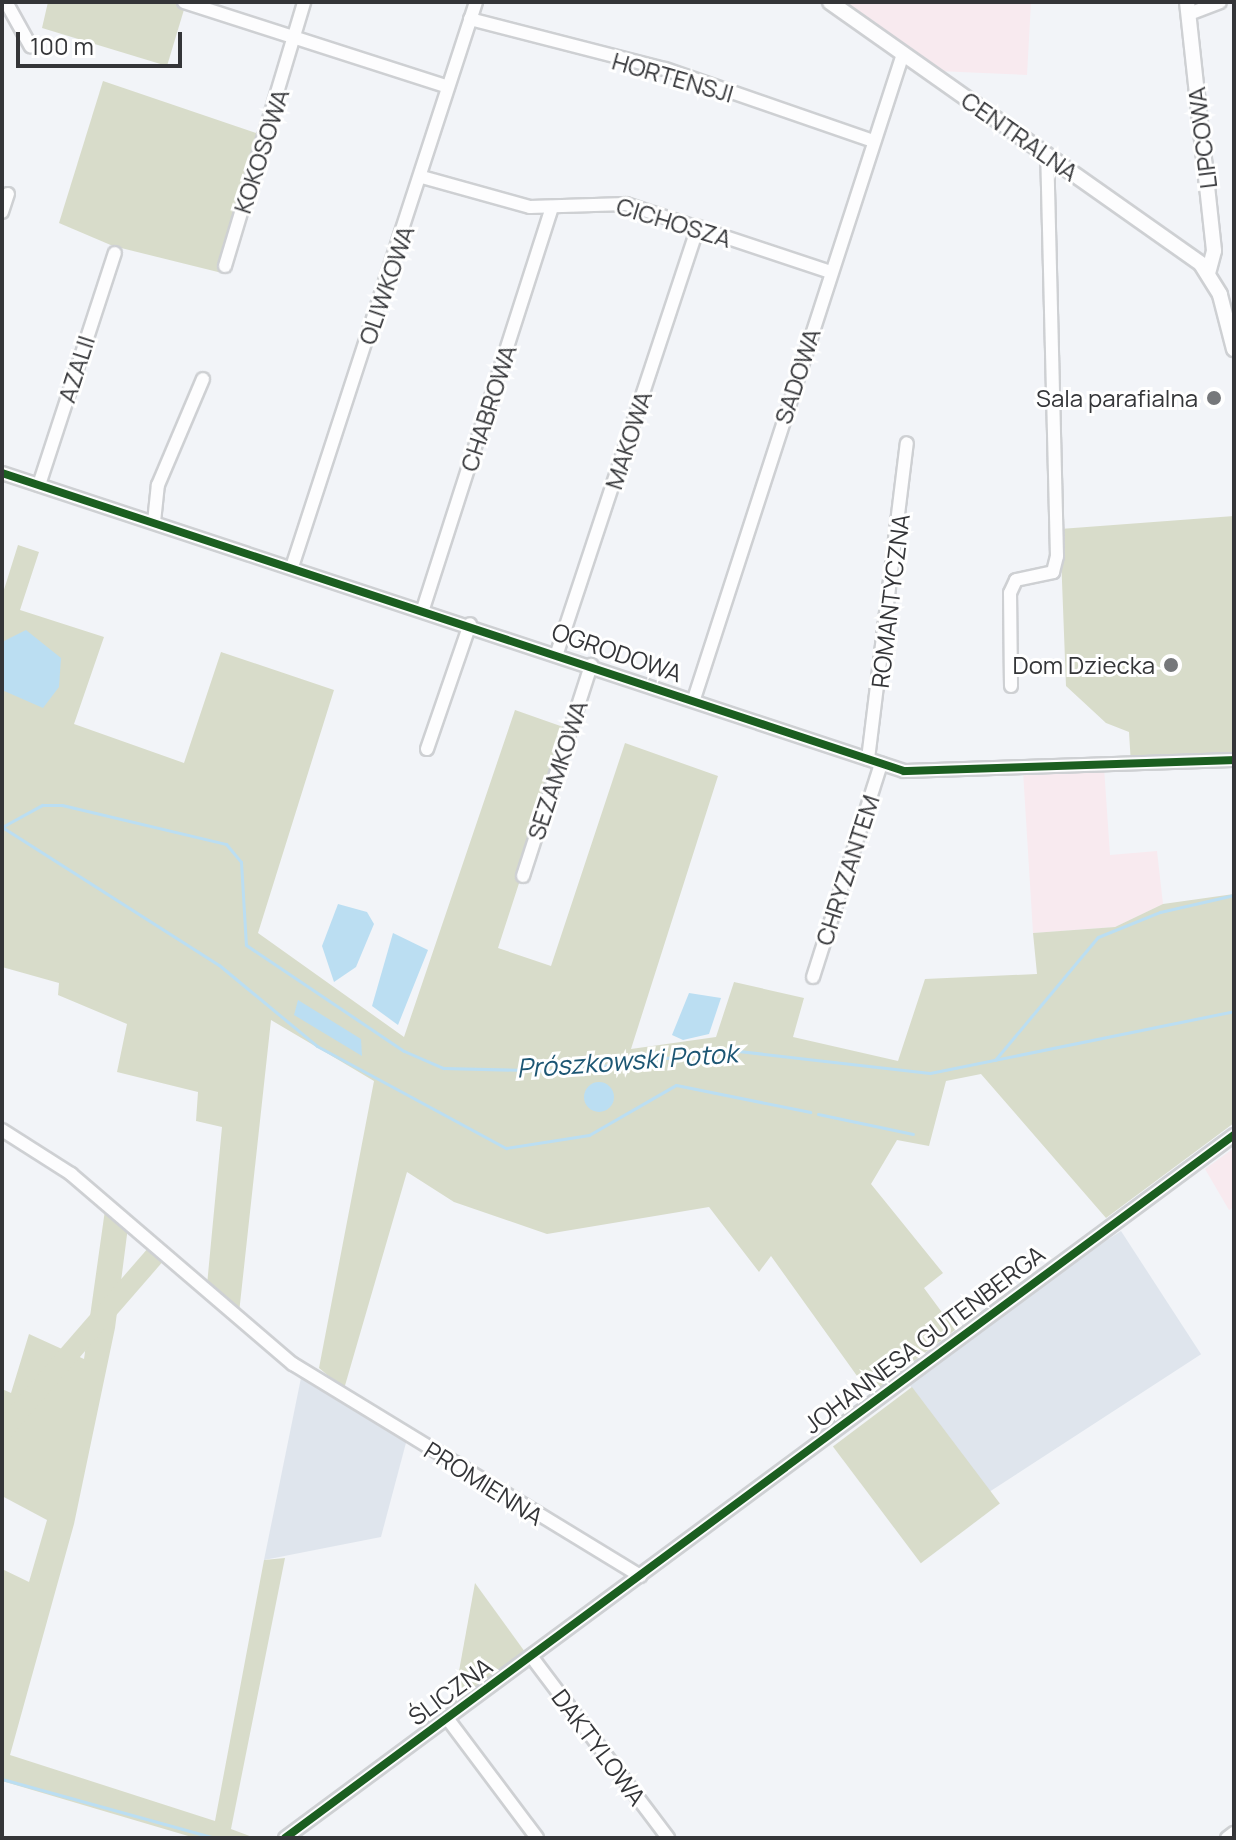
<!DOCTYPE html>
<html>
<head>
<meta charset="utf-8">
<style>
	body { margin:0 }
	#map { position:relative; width:1236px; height:1840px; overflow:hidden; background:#f2f4f8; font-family:Manrope,sans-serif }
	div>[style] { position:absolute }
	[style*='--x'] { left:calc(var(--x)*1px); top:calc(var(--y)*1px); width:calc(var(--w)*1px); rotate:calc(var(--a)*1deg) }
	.commercial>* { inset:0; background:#f8eaef }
	.built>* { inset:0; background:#dfe5ed; transform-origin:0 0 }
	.green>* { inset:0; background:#d8dcca; transform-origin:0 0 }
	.water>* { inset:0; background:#bbdef2 }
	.round { border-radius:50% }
	.stream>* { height:3px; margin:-1.5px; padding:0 1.5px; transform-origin:1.5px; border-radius:1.5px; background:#bbdef2 }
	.roads { filter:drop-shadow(2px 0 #ced0d3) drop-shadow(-2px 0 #ced0d3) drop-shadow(0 2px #ced0d3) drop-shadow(0 -2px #ced0d3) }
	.minor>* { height:12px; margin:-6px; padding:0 6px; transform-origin:6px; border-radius:6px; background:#fdfdfe }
	.tertiary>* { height:14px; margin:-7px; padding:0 7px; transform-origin:7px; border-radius:7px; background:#fdfdfe }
	.cycleway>* { height:8px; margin:-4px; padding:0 4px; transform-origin:4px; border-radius:4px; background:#1b5e20 }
	.dots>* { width:22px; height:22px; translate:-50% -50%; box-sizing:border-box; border:4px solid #fff; border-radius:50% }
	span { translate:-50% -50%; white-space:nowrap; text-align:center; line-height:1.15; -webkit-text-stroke:6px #fff; paint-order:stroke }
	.street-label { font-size:24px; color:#343538 }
	.poi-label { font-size:24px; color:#343538 }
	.right { translate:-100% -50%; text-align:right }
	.water-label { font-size:26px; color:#1c5673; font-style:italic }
	.frame { position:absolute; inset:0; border:4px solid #343538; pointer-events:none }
	.scale { position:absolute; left:16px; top:32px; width:166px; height:36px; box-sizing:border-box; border:4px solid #343538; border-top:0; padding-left:10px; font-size:24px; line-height:28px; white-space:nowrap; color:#343538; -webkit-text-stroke:6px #fff; paint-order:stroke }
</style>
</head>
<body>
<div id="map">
	<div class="commercial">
		<i style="clip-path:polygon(830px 2px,1031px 2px,1027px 75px,937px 71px)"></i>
		<i style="clip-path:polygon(1104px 767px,1110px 855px,1157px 851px,1163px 904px,1115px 927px,1033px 933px,1023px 771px)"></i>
		<i style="clip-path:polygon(1234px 1148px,1234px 1207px,1229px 1210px,1205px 1169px)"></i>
	</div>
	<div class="built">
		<i style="left:1121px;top:1231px;width:147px;height:261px;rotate:57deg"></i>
		<i style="clip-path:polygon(301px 1378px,407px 1439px,381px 1537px,264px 1560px)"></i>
	</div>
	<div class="green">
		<i style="clip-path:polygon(48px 2px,184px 2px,186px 3px,167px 66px,42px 28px)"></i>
		<i style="clip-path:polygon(103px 81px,268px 137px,226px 274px,113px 246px,59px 223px)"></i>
		<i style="clip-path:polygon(1234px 516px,1234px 760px,1131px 765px,1129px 732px,1106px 723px,1066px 686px,1060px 529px)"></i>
		<i style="clip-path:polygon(18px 545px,39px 552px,20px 610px,104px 637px,74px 724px,184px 763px,221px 652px,334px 690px,258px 933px,404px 1037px,515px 710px,569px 729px,498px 948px,551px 966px,625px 743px,718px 776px,631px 1049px,716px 1037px,734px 982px,804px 998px,793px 1037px,898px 1061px,925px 979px,1037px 974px,1033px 933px,1115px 927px,1163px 904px,1234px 894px,1234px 1123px,1106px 1218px,981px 1074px,946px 1081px,929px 1146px,897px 1140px,871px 1184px,943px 1273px,924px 1288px,955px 1330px,870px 1394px,771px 1256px,759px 1272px,709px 1207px,547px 1234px,454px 1202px,407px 1172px,344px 1389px,319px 1368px,374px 1081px,271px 1020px,239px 1313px,207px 1285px,222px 1127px,196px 1121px,198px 1092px,117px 1072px,127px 1024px,58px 995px,59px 983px,2px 967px,2px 596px)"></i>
		<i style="clip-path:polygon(105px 1210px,128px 1227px,115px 1328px,74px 1524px,10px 1755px,215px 1821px,264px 1560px,285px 1558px,231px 1829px,255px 1838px,195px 1838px,2px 1781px,2px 1569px,29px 1582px,47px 1520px,2px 1496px,2px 1389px,11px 1393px,29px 1334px,84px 1359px)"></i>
		<i style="left:149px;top:1247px;width:20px;height:280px;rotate:41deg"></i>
		<i style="left:912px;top:1387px;width:146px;height:99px;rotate:53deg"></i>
		<i style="clip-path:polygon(475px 1583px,525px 1652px,453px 1704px)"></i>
	</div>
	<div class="water">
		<i style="clip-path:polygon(26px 630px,61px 658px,59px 687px,43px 708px,2px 690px,4px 641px)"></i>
		<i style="clip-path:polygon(338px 904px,367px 912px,374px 924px,356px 967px,334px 982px,322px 946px)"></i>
		<i style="clip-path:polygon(393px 933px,428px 950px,398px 1025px,372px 1006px)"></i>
		<i style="clip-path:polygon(689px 993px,721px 998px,709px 1034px,683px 1040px,672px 1035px)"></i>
		<i style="clip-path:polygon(298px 1000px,361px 1039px,362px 1056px,294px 1015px)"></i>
		<i class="round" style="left:584px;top:1082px;width:30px;height:30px"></i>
	</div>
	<div class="stream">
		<i style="--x:2;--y:827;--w:46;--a:-28.8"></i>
		<i style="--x:42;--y:805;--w:20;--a:0"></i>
		<i style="--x:62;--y:805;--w:169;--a:13.4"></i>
		<i style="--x:226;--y:844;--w:23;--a:50"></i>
		<i style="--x:241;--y:862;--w:83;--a:86.6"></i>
		<i style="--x:246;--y:945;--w:190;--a:33.9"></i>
		<i style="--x:404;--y:1051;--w:43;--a:23.6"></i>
		<i style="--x:443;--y:1068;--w:119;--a:1.4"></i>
		<i style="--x:562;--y:1071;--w:169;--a:-7.1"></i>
		<i style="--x:730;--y:1050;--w:201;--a:6.6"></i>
		<i style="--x:930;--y:1073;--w:310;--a:-11.5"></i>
		<i style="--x:2;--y:827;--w:257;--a:32.5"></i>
		<i style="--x:219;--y:965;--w:127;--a:39.6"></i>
		<i style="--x:317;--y:1046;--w:215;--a:28.4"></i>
		<i style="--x:506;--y:1148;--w:84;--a:-8.9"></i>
		<i style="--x:589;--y:1135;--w:100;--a:-29.9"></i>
		<i style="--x:676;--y:1085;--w:137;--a:11.4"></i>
		<i style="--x:995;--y:1060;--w:160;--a:-50.1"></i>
		<i style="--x:1098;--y:937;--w:67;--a:-22"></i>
		<i style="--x:1160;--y:912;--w:76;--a:-12.9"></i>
		<i style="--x:818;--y:1114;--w:97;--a:11.9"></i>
		<i style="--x:2;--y:1779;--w:221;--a:15.5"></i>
	</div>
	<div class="roads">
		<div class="minor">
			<i style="--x:6;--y:2;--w:51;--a:60.9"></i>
			<i style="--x:184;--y:2;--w:277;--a:17.8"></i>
			<i style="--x:1189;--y:14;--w:33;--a:-21"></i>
			<i style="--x:470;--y:19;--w:201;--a:14.4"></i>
			<i style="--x:665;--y:69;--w:220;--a:19.1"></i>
			<i style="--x:422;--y:177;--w:112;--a:15.5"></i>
			<i style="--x:530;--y:207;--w:96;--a:-1.8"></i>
			<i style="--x:626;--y:204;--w:215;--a:18.4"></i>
			<i style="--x:2;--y:212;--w:19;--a:-72"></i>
			<i style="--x:225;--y:266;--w:276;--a:-73.3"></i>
			<i style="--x:2;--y:473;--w:950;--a:18.28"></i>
			<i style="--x:904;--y:771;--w:330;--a:-1.9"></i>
			<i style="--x:39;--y:485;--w:244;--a:-71.9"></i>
			<i style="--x:154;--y:522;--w:37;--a:-84"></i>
			<i style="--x:158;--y:485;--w:115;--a:-67"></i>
			<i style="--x:292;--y:567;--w:594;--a:-71.96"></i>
			<i style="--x:423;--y:609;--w:422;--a:-72.2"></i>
			<i style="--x:557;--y:653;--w:449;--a:-71.7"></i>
			<i style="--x:1011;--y:686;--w:93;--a:-90.6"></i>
			<i style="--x:1010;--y:593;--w:14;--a:-65"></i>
			<i style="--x:1016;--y:580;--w:38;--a:-12"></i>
			<i style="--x:1053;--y:572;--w:16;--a:-76"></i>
			<i style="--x:1057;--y:556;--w:400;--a:-91.4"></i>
			<i style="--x:694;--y:699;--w:678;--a:-72.05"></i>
			<i style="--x:427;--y:749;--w:132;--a:-71"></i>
			<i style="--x:868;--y:759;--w:318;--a:-83"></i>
			<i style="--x:523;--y:876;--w:222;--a:-72.1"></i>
			<i style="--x:813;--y:977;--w:224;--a:-72.3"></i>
			<i style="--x:2;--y:1130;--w:82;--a:32.5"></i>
			<i style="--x:71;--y:1174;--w:292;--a:40.6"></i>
			<i style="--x:293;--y:1364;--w:407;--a:31.4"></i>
			<i style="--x:531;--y:1656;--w:228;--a:53"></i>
			<i style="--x:447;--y:1718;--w:150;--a:53.1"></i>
			<i style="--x:285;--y:1838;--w:1181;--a:-36.53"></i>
			<i style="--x:1227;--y:1838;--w:9;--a:-36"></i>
		</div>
		<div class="tertiary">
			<i style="--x:830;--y:2;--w:454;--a:35.2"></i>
			<i style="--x:1201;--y:264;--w:36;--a:58"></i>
			<i style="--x:1220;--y:295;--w:56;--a:75.5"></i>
			<i style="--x:1187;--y:2;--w:250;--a:83.8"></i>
			<i style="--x:1214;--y:251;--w:23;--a:105"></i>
		</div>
	</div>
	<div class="cycleway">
		<i style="--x:2;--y:473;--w:950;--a:18.28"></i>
		<i style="--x:904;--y:771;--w:330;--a:-1.9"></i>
		<i style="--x:285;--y:1838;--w:1181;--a:-36.53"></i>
	</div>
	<div class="dots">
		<i style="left:1214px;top:398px;background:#76787b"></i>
		<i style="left:1171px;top:665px;background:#76787b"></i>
	</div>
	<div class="street-label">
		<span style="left:673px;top:77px;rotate:16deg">HORTENSJI</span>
		<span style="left:1020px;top:136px;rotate:35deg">CENTRALNA</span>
		<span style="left:1202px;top:138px;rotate:-97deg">LIPCOWA</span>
		<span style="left:261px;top:151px;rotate:-72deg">KOKOSOWA</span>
		<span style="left:674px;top:222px;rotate:17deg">CICHOSZA</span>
		<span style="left:386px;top:285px;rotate:-71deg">OLIWKOWA</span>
		<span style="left:76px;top:369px;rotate:-72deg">AZALII</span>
		<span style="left:797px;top:376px;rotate:-72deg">SADOWA</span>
		<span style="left:488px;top:408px;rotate:-72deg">CHABROWA</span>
		<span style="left:628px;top:440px;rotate:-72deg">MAKOWA</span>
		<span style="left:890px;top:601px;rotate:-83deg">ROMANTYCZNA</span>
		<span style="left:617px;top:652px;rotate:19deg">OGRODOWA</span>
		<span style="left:557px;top:770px;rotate:-72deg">SEZAMKOWA</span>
		<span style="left:847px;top:870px;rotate:-72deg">CHRYZANTEM</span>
		<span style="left:924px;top:1339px;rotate:-37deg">JOHANNESA GUTENBERGA</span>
		<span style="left:484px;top:1483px;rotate:32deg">PROMIENNA</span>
		<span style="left:450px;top:1691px;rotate:-36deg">ŚLICZNA</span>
		<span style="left:599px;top:1747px;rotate:53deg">DAKTYLOWA</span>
	</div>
	<div class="poi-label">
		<span class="right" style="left:1198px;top:398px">Sala parafialna</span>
		<span class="right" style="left:1155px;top:665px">Dom Dziecka</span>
	</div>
	<div class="water-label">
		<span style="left:627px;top:1061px;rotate:-4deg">Prószkowski Potok</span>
	</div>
	<div class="frame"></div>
	<div class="scale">100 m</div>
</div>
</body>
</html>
